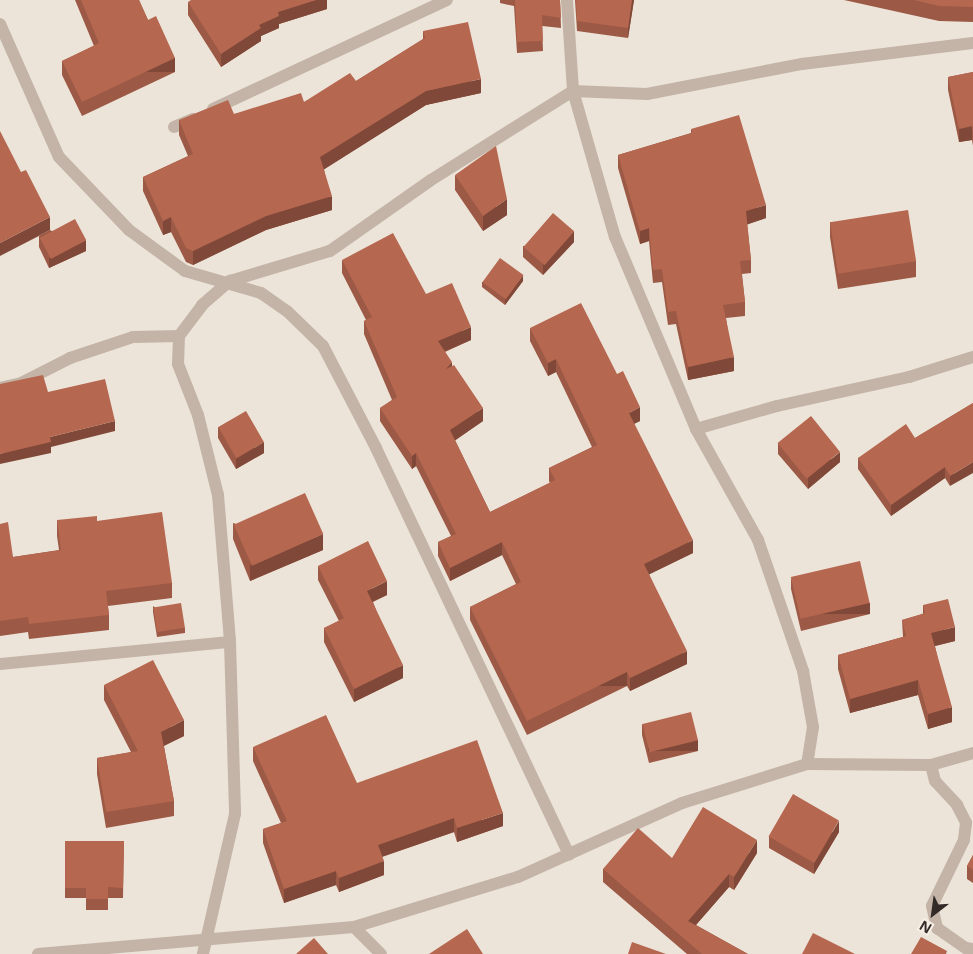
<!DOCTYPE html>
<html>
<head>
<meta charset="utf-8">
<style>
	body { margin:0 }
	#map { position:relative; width:973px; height:954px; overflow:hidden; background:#ede4d9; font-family:"Open Sans",sans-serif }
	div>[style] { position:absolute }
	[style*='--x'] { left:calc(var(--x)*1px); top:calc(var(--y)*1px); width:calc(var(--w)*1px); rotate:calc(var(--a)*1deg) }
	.minor>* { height:12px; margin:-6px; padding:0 6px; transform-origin:6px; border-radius:6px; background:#c3b4a7 }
	.wall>* { inset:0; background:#9c5945 }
	.shaded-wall>* { inset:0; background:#7f4838; transform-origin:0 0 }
	.building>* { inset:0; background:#b56750; transform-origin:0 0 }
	span { translate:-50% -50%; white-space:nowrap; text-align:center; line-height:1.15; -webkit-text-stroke:4px #f6eee5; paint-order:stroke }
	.north { position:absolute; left:908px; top:889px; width:50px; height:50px; -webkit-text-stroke:4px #f6eee5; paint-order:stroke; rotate:210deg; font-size:14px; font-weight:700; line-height:20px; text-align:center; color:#312a27 }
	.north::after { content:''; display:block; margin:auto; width:18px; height:22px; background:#312a27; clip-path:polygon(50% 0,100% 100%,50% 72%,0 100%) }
</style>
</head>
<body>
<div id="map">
	<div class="minor">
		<i style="--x:567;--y:0;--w:91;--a:86.2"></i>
		<i style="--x:573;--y:91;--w:152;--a:74"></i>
		<i style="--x:615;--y:237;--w:208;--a:67.1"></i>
		<i style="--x:696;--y:429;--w:127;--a:60.8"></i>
		<i style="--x:758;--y:540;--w:139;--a:71"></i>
		<i style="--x:803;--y:671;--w:57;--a:79.9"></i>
		<i style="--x:813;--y:727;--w:37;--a:99"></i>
		<i style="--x:0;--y:24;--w:145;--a:66.1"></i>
		<i style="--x:59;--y:157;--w:101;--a:46.2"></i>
		<i style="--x:129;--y:230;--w:69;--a:36.2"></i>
		<i style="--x:185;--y:271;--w:79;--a:16.1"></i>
		<i style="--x:261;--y:293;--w:32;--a:35"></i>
		<i style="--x:287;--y:311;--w:50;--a:44.2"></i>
		<i style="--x:323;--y:346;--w:115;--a:62.5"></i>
		<i style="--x:376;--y:448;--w:450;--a:64.6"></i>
		<i style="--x:213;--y:109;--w:258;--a:-25"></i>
		<i style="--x:174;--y:127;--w:21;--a:-23"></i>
		<i style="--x:179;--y:336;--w:28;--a:92"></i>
		<i style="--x:178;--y:364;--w:55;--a:68.6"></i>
		<i style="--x:198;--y:415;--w:82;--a:76"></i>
		<i style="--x:218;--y:495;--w:147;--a:85.3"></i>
		<i style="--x:230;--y:642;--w:172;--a:88.3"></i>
		<i style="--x:235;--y:814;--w:144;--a:102.9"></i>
		<i style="--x:0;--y:388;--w:22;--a:-13"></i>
		<i style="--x:21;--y:383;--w:55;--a:-27"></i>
		<i style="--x:70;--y:358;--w:66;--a:-18.4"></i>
		<i style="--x:133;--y:337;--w:46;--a:-1.2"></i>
		<i style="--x:179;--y:336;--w:39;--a:-53"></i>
		<i style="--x:202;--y:305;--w:37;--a:-41"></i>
		<i style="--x:230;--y:281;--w:104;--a:-16.7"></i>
		<i style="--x:330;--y:251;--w:123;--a:-35.1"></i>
		<i style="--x:431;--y:180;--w:168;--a:-32.1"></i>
		<i style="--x:573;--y:91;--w:74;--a:2.3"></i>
		<i style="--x:647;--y:94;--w:158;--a:-11"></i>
		<i style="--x:802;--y:64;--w:172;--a:-7"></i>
		<i style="--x:696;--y:429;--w:84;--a:-15.9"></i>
		<i style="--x:777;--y:406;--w:135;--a:-12.4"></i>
		<i style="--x:909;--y:377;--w:67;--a:-17.4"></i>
		<i style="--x:0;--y:664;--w:231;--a:-5.5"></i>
		<i style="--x:931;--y:765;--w:16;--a:76"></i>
		<i style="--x:935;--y:781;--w:33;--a:47"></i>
		<i style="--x:957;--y:805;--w:20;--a:63"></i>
		<i style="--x:966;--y:823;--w:17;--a:97"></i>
		<i style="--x:964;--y:840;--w:73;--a:115.9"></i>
		<i style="--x:932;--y:906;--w:23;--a:77"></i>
		<i style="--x:937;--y:928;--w:35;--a:35"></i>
		<i style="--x:966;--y:948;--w:7;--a:8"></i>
		<i style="--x:354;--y:927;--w:38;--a:45"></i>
		<i style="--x:38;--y:954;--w:317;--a:-4.9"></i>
		<i style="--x:354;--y:927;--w:171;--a:-17"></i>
		<i style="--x:518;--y:877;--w:180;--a:-24.3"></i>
		<i style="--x:682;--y:803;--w:131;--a:-17.3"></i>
		<i style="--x:807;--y:764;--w:124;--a:0.5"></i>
		<i style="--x:931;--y:765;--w:44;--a:-15.9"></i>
	</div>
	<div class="wall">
		<i style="clip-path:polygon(75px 0,139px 0,148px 20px,175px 72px,82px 116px,62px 75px,62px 61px,94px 46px)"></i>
		<i style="clip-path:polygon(327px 0,327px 9px,279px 24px,279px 28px,261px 36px,261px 41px,221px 67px,188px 15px,188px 2px)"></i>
		<i style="clip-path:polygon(500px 0,560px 0,561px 28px,542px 26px,543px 51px,517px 53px,514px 6px,500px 3px)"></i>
		<i style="clip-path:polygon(575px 0,634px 0,628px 38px,577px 31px)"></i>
		<i style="clip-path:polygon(844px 0,973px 0,973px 22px,939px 21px)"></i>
		<i style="clip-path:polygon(423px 31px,481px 93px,426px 105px,324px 169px,332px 210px,266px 230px,193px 265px,186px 262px,171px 232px,163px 235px,143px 191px,143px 177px,188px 156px,179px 135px,179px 120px,234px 114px,304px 102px,356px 81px,423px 39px)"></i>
		<i style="clip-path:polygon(973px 72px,973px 146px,972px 140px,959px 142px,948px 90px,948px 77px)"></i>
		<i style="clip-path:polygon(691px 129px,766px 218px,747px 224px,751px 260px,751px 273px,742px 274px,745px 302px,745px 316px,726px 318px,734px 371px,688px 380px,676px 324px,668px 325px,662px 282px,653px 283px,649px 241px,640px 244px,618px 168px,618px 155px,691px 133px)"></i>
		<i style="clip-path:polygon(455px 175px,507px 215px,483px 231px,455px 190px)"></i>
		<i style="clip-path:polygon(830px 222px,916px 261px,916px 277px,838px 289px,830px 237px)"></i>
		<i style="clip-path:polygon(50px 230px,86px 251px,49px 268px,39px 247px,39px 236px,0 256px)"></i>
		<i style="clip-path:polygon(574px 242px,543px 275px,523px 257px,523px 246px)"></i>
		<i style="clip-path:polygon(342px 260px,426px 294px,471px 340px,445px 352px,452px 366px,483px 421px,455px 440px,490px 512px,550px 483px,549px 481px,549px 468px,592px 447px,556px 372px,548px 376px,530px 341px,530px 328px,640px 421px,634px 424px,693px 553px,649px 574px,687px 664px,630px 691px,627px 686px,527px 735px,470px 620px,470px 607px,516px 584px,502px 555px,450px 581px,438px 556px,438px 542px,451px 536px,416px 466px,412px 469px,380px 421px,380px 408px,392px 400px,364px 334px,364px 321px,366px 320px,342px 273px)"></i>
		<i style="clip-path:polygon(523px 281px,505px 305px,482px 287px,482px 282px)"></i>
		<i style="clip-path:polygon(973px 403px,950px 486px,945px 478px,891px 516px,858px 469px,858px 458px,915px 438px)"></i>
		<i style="clip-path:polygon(218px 427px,264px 453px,236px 469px,218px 438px)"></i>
		<i style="clip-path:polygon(778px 443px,840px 462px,808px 489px,778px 454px)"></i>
		<i style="clip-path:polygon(57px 520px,97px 521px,172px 583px,172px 598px,108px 606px,109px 615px,109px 630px,29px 639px,28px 632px,0 636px,0 524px,13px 557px,59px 550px,57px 536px)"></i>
		<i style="clip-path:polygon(233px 523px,323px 550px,250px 581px,233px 539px)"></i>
		<i style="clip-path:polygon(318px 566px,387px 595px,373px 602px,403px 678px,354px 702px,324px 642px,324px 628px,339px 621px,318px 580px)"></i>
		<i style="clip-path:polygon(791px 579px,870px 614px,801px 631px,791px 589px)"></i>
		<i style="clip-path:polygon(923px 605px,955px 641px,935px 646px,952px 722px,928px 729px,918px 695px,850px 713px,838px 669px,838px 655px,903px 637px,902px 620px,923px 614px)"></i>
		<i style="clip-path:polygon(153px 606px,185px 628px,185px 633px,157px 637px,153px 612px)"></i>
		<i style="clip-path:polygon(104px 685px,184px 736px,164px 746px,174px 801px,174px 816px,106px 828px,97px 774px,97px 758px,131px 752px,104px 700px)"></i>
		<i style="clip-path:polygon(642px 724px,698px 751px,649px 763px,642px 735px)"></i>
		<i style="clip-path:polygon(253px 747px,357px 783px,503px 826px,457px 842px,454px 832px,382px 857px,384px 875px,339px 892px,336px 885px,284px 903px,263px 843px,263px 829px,281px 823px,253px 761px)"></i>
		<i style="clip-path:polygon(839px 832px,814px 874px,769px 848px,769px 837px)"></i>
		<i style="clip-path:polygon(65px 841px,124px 841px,123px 898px,108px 898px,108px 910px,86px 910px,86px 898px,65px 898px)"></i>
		<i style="clip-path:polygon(757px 853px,734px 890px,729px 887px,696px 925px,748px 954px,687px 954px,603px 882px,603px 869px,672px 858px)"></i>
		<i style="clip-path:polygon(973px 855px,973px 883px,967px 879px,967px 866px)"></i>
	</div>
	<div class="shaded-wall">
		<i style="clip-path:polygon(316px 0,327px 0,327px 9px,279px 24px,279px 28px,261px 36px,261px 41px,221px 67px,221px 54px,259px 25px,278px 12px)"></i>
		<i style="clip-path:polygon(632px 0,634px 0,628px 38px,628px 28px)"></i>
		<i style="left:175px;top:58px;width:14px;height:103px;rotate:90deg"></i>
		<i style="clip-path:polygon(481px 79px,481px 93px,426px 105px,320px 172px,320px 157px,426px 91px)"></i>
		<i style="clip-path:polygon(972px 126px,972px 140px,959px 142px,959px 129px)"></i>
		<i style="clip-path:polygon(332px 196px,332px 210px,266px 230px,193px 265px,193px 251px,266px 216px)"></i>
		<i style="clip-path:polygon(507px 199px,507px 215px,483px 231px,483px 216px)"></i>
		<i style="clip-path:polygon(766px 205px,766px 218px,746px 225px,746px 211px)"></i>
		<i style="clip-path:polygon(50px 217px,50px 230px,0 256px,0 243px)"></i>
		<i style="clip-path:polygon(171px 217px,171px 232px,163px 235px,163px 221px)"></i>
		<i style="clip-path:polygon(649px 228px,649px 241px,640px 244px,640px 231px)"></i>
		<i style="clip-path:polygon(574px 231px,574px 242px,543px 275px,543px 265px)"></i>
		<i style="clip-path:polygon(86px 240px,86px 251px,49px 268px,49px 258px)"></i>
		<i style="clip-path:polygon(523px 275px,523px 281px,505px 305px,505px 300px)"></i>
		<i style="clip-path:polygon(471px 327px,471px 340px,438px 354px,438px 341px)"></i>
		<i style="clip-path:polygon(734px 357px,734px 371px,688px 380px,688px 367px)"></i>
		<i style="clip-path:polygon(556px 359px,556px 372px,548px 376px,548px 363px)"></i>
		<i style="clip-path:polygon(452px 362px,452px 375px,446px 369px)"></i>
		<i style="clip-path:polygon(640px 407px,640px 421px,629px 426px,629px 413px)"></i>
		<i style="clip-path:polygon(483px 408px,483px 421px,450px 444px,450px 430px)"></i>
		<i style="clip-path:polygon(115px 421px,115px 431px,51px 447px,51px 453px,0 464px,0 454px,50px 437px)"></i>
		<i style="clip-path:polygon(264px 442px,264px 453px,236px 469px,236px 459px)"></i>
		<i style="clip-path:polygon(840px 452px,840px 462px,808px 489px,808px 478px)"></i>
		<i style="clip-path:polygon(416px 453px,416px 466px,412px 469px,412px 456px)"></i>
		<i style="clip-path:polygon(973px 462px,973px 473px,950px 486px,950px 476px)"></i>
		<i style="clip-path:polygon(945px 467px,945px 478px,891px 516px,891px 505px)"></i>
		<i style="clip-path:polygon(323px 534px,323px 550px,250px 581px,250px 565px)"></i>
		<i style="clip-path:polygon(693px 540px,693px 553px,644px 577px,644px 564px)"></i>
		<i style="clip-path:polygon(502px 542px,502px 555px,450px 581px,450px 568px)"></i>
		<i style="clip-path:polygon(387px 581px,387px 595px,367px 604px,367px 591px)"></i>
		<i style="left:870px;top:603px;width:11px;height:71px;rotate:90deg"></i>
		<i style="clip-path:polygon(955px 627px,955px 641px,931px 647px,931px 633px)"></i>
		<i style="clip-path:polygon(687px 651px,687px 664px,630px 691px,630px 678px)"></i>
		<i style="clip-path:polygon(403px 665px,403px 678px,354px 702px,354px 689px)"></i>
		<i style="left:627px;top:672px;width:14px;height:111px;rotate:90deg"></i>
		<i style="clip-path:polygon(918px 680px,918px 695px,850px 713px,850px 699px)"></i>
		<i style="clip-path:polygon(952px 707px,952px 722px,928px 729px,928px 714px)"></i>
		<i style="clip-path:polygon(184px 720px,184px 736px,161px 747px,161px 732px)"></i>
		<i style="left:698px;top:740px;width:11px;height:50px;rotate:90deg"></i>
		<i style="clip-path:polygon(503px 813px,503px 826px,457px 842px,457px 828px)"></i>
		<i style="clip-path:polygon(454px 818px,454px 832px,378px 858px,378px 845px)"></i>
		<i style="clip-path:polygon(839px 821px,839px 832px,814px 874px,814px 863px)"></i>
		<i style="clip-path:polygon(757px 840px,757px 853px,734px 890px,734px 877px)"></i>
		<i style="clip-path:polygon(384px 861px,384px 875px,339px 892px,339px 878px)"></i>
		<i style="clip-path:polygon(336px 871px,336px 885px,284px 903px,284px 889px)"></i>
		<i style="clip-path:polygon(729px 874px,729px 887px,688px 934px,688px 921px)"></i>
	</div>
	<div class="building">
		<i style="clip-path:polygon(81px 0,139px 0,148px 20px,156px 16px,175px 58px,82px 102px,62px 61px,99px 43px)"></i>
		<i style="clip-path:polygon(191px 0,316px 0,278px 12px,279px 16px,259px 25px,261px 28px,221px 54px,188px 2px)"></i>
		<i style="clip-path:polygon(515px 0,560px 0,561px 18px,542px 15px,543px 41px,517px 42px)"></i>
		<i style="clip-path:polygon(576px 0,632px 0,628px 28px,577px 21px)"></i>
		<i style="clip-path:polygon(914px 0,973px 0,973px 7px,939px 6px)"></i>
		<i style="clip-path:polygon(468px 22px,481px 79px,426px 91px,320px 157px,332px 196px,266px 216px,193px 251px,186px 248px,171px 217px,163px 221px,143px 177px,193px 154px,179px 120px,228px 100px,234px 114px,301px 93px,304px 102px,350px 73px,356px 81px,425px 38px,423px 31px)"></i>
		<i style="clip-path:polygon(973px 72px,973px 133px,972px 126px,959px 129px,948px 77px)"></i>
		<i style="clip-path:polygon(739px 115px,766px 205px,746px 211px,751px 260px,740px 261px,745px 302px,723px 305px,734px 357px,688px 367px,676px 311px,668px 312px,662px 269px,653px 270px,649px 228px,640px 231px,618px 155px,692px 133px,691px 129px)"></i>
		<i style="clip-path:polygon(0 131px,21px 172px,26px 170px,50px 217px,0 243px)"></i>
		<i style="clip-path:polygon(496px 146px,507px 199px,483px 216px,455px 175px)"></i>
		<i style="left:908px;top:210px;width:52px;height:79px;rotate:81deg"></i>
		<i style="left:553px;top:213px;width:28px;height:45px;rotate:41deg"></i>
		<i style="left:75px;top:219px;width:24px;height:40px;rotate:62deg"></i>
		<i style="clip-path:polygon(393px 233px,426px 294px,452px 283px,471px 327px,438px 341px,452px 362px,446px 369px,454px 365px,483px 408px,450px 430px,490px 512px,555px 480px,549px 468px,597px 445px,556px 359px,548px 363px,530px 328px,581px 303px,617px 374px,623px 371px,640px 407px,629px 413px,693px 540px,644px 564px,687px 651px,630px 678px,627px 672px,527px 721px,470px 607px,521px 582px,502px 542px,450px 568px,438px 542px,456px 534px,416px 453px,412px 456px,380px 408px,397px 397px,364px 321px,372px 317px,342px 260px)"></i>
		<i style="left:500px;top:258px;width:29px;height:30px;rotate:36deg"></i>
		<i style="clip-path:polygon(43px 375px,48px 392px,105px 379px,115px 421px,50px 437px,51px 442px,0 454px,0 384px)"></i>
		<i style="clip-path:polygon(973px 403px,973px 462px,950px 476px,945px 467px,891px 505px,858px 458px,906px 424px,915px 438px)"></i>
		<i style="left:246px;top:411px;width:36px;height:32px;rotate:60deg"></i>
		<i style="left:811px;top:416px;width:46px;height:43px;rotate:51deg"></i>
		<i style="left:305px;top:493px;width:45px;height:78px;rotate:66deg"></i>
		<i style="clip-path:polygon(162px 512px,172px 583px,106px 591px,109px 615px,29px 624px,28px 617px,0 621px,0 524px,8px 522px,13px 557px,61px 550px,57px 520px,97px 516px,97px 521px)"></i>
		<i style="clip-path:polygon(368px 541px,387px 581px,367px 591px,403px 665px,354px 689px,324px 628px,344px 618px,318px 566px)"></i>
		<i style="left:860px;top:561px;width:43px;height:71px;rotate:77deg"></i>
		<i style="clip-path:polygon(948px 599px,955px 627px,931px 633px,952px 707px,928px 714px,918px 680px,850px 699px,838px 655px,906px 636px,902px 620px,925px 613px,923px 605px)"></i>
		<i style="left:181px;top:603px;width:25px;height:28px;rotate:81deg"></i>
		<i style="clip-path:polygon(153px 660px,184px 720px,161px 732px,174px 801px,106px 812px,97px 758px,138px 751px,104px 685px)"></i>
		<i style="left:691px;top:712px;width:29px;height:50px;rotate:76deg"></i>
		<i style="clip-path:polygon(326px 715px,357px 783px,477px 740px,503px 813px,457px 828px,454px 818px,378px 845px,384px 861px,339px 878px,336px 871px,284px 889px,263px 829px,287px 821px,253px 747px)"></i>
		<i style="left:793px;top:794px;width:53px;height:49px;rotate:30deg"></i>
		<i style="clip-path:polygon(703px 807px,757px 840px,734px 877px,729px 874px,688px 921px,748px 954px,702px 954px,603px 869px,638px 828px,672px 858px)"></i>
		<i style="clip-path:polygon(65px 841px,124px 841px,123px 888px,108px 887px,108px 899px,86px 899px,86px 888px,65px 888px)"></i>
		<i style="clip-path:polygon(973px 855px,973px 870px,967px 866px)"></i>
		<i style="clip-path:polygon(467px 929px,483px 954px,429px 954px)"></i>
		<i style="clip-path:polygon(813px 933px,855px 954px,802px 954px)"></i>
		<i style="clip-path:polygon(921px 937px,947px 951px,946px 954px,911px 954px)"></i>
		<i style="clip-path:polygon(314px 938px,328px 954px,296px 954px)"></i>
		<i style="clip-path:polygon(632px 942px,666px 954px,628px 954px)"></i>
	</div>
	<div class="north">N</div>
</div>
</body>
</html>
